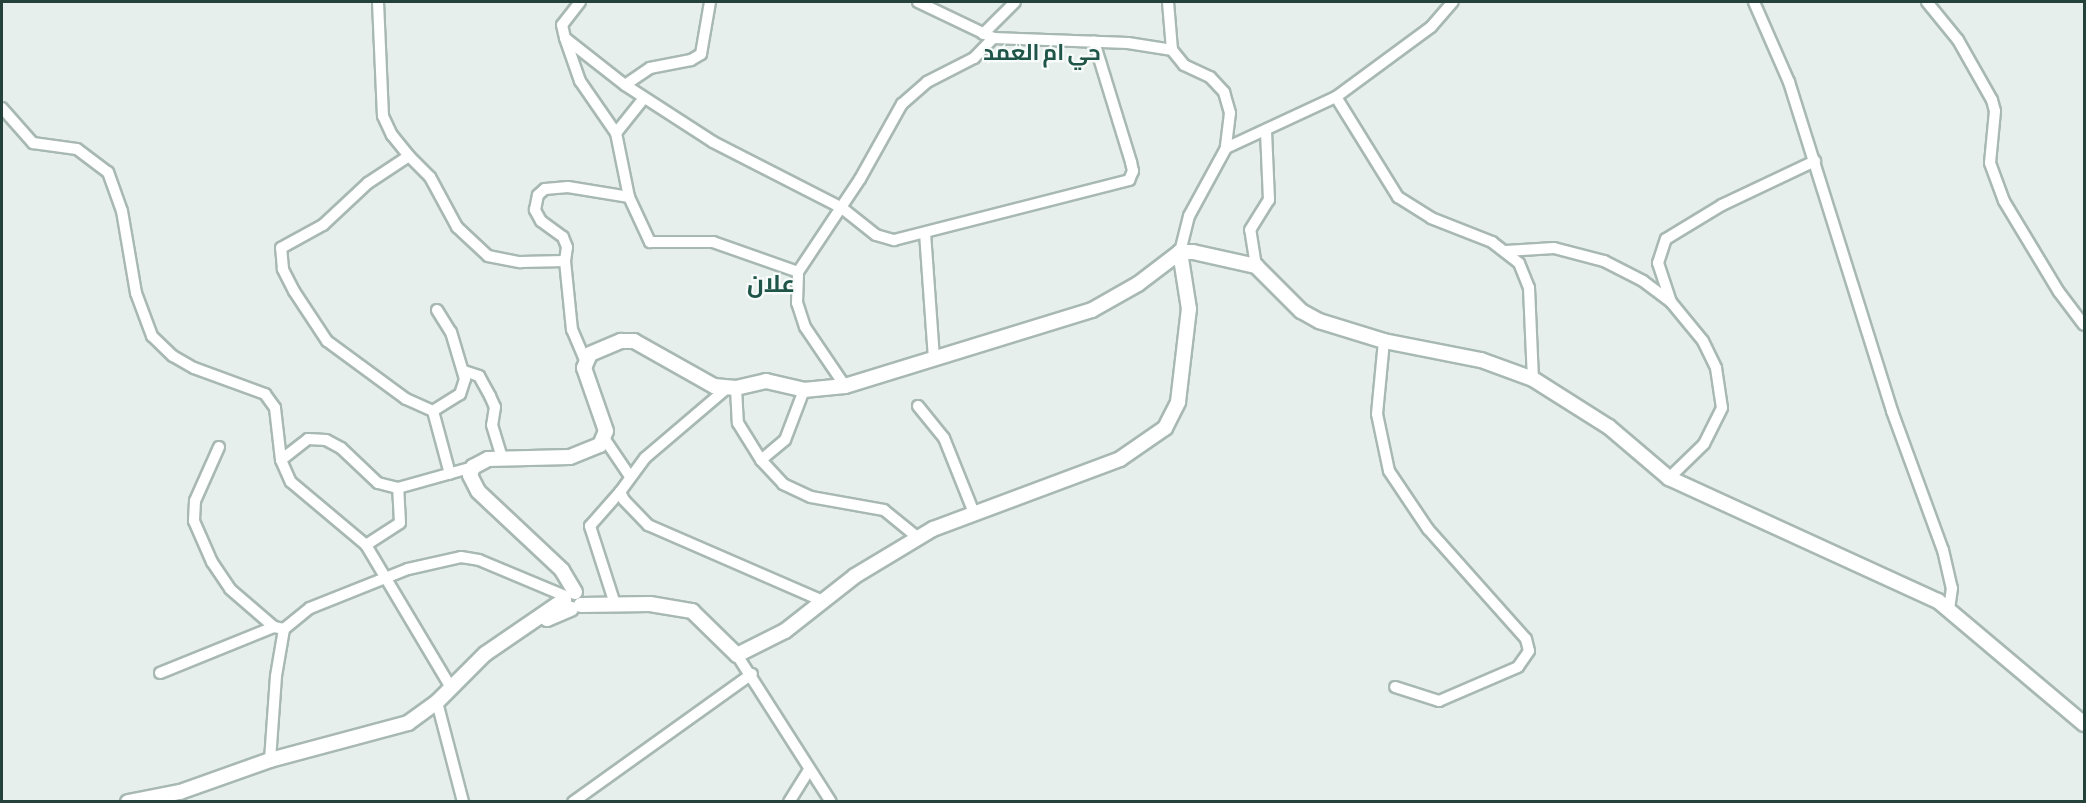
<!DOCTYPE html>
<html>
<head>
<meta charset="utf-8">
<style>
	body { margin:0 }
	#map { position:relative; width:2086px; height:803px; overflow:hidden; background:#e6efeb; font-family:"Alegreya Sans",Cairo,sans-serif }
	div>[style] { position:absolute }
	[style*='--x'] { left:calc(var(--x)*1px); top:calc(var(--y)*1px); width:calc(var(--w)*1px); rotate:calc(var(--a)*1deg) }
	.roads { filter:drop-shadow(2px 0 #a8b8b2) drop-shadow(-2px 0 #a8b8b2) drop-shadow(0 2px #a8b8b2) drop-shadow(0 -2px #a8b8b2) }
	.street>* { height:10px; margin:-5px; padding:0 5px; transform-origin:5px; border-radius:5px; background:#fff }
	.secondary>* { height:14px; margin:-7px; padding:0 7px; transform-origin:7px; border-radius:7px; background:#fff }
	span { translate:-50% -50%; white-space:nowrap; text-align:center; line-height:1.15; -webkit-text-stroke:4.5px #f7fbf9; paint-order:stroke }
	.neighbourhood-label { font-size:22px; color:#1f5548; font-weight:700 }
	.quarter-label { font-size:24px; color:#1f5548; font-weight:700 }
	.frame { position:absolute; inset:0; border:3px solid #24423a; pointer-events:none }
</style>
</head>
<body>
<div id="map">
	<div class="roads">
		<div class="street">
			<i style="--x:378;--y:2;--w:114;--a:87.5"></i>
			<i style="--x:383;--y:116;--w:21;--a:65"></i>
			<i style="--x:392;--y:135;--w:27;--a:51"></i>
			<i style="--x:580;--y:2;--w:29;--a:128"></i>
			<i style="--x:562;--y:25;--w:13;--a:77"></i>
			<i style="--x:565;--y:38;--w:76;--a:38.1"></i>
			<i style="--x:710;--y:2;--w:53;--a:99.8"></i>
			<i style="--x:701;--y:54;--w:12;--a:149"></i>
			<i style="--x:691;--y:60;--w:42;--a:169"></i>
			<i style="--x:650;--y:68;--w:30;--a:146"></i>
			<i style="--x:625;--y:85;--w:105;--a:32.9"></i>
			<i style="--x:713;--y:142;--w:145;--a:27.1"></i>
			<i style="--x:842;--y:208;--w:43;--a:38.5"></i>
			<i style="--x:876;--y:235;--w:19;--a:16"></i>
			<i style="--x:894;--y:240;--w:243;--a:-14.3"></i>
			<i style="--x:1129;--y:180;--w:10;--a:-66"></i>
			<i style="--x:1133;--y:171;--w:9;--a:-103"></i>
			<i style="--x:1131;--y:162;--w:126;--a:-107.1"></i>
			<i style="--x:918;--y:2;--w:83;--a:25.6"></i>
			<i style="--x:993;--y:38;--w:135;--a:2.1"></i>
			<i style="--x:1128;--y:43;--w:45;--a:9"></i>
			<i style="--x:1168;--y:2;--w:48;--a:85.2"></i>
			<i style="--x:1172;--y:50;--w:19;--a:51"></i>
			<i style="--x:1184;--y:65;--w:29;--a:25"></i>
			<i style="--x:1210;--y:77;--w:21;--a:47"></i>
			<i style="--x:1224;--y:92;--w:22;--a:74"></i>
			<i style="--x:1230;--y:113;--w:35;--a:97"></i>
			<i style="--x:1754;--y:2;--w:87;--a:66.4"></i>
			<i style="--x:1789;--y:82;--w:345;--a:72.6"></i>
			<i style="--x:1892;--y:411;--w:148;--a:69.9"></i>
			<i style="--x:1943;--y:550;--w:39;--a:77"></i>
			<i style="--x:1952;--y:588;--w:21;--a:98"></i>
			<i style="--x:1927;--y:2;--w:49;--a:50.8"></i>
			<i style="--x:1958;--y:40;--w:69;--a:60.5"></i>
			<i style="--x:1992;--y:100;--w:11;--a:75"></i>
			<i style="--x:1995;--y:111;--w:52;--a:95.5"></i>
			<i style="--x:1990;--y:163;--w:40;--a:69.8"></i>
			<i style="--x:2004;--y:201;--w:106;--a:58.9"></i>
			<i style="--x:2059;--y:292;--w:41;--a:52.9"></i>
			<i style="--x:983;--y:34;--w:45;--a:-45"></i>
			<i style="--x:565;--y:38;--w:46;--a:70.8"></i>
			<i style="--x:580;--y:81;--w:63;--a:55.3"></i>
			<i style="--x:616;--y:133;--w:65;--a:78.5"></i>
			<i style="--x:1336;--y:97;--w:118;--a:58.2"></i>
			<i style="--x:1398;--y:197;--w:39;--a:32"></i>
			<i style="--x:1431;--y:218;--w:66;--a:21.5"></i>
			<i style="--x:1492;--y:242;--w:34;--a:38"></i>
			<i style="--x:1519;--y:263;--w:27;--a:68"></i>
			<i style="--x:1529;--y:288;--w:91;--a:87.5"></i>
			<i style="--x:2;--y:108;--w:47;--a:48.5"></i>
			<i style="--x:33;--y:143;--w:44;--a:7.8"></i>
			<i style="--x:77;--y:149;--w:39;--a:37"></i>
			<i style="--x:108;--y:172;--w:41;--a:70.3"></i>
			<i style="--x:122;--y:211;--w:83;--a:80.3"></i>
			<i style="--x:136;--y:293;--w:46;--a:69.6"></i>
			<i style="--x:152;--y:336;--w:29;--a:44"></i>
			<i style="--x:173;--y:356;--w:24;--a:30"></i>
			<i style="--x:194;--y:368;--w:76;--a:20.1"></i>
			<i style="--x:265;--y:394;--w:17;--a:54"></i>
			<i style="--x:275;--y:408;--w:52;--a:83.4"></i>
			<i style="--x:281;--y:460;--w:24;--a:66"></i>
			<i style="--x:291;--y:482;--w:98;--a:40"></i>
			<i style="--x:366;--y:545;--w:164;--a:59.2"></i>
			<i style="--x:616;--y:133;--w:45;--a:-51.3"></i>
			<i style="--x:925;--y:233;--w:125;--a:85.9"></i>
			<i style="--x:1506;--y:251;--w:48;--a:-3.6"></i>
			<i style="--x:1554;--y:248;--w:52;--a:14.6"></i>
			<i style="--x:1604;--y:261;--w:44;--a:27.1"></i>
			<i style="--x:1643;--y:281;--w:35;--a:37"></i>
			<i style="--x:1671;--y:302;--w:50;--a:50.6"></i>
			<i style="--x:1703;--y:341;--w:30;--a:64"></i>
			<i style="--x:1716;--y:368;--w:40;--a:81.5"></i>
			<i style="--x:1722;--y:408;--w:40;--a:116.6"></i>
			<i style="--x:1704;--y:444;--w:49;--a:135.8"></i>
			<i style="--x:1180;--y:252;--w:37;--a:-76"></i>
			<i style="--x:1189;--y:216;--w:77;--a:-61.4"></i>
			<i style="--x:1226;--y:148;--w:121;--a:-24.9"></i>
			<i style="--x:1336;--y:97;--w:118;--a:-36.4"></i>
			<i style="--x:1431;--y:27;--w:33;--a:-49"></i>
			<i style="--x:1256;--y:266;--w:36;--a:-99"></i>
			<i style="--x:1250;--y:230;--w:36;--a:-58"></i>
			<i style="--x:1269;--y:200;--w:69;--a:-92.5"></i>
			<i style="--x:1671;--y:302;--w:41;--a:-108.4"></i>
			<i style="--x:1658;--y:263;--w:25;--a:-72"></i>
			<i style="--x:1666;--y:239;--w:66;--a:-31.3"></i>
			<i style="--x:1722;--y:205;--w:103;--a:-25.3"></i>
			<i style="--x:437;--y:310;--w:26;--a:58"></i>
			<i style="--x:451;--y:332;--w:49;--a:73.4"></i>
			<i style="--x:465;--y:379;--w:16;--a:108"></i>
			<i style="--x:460;--y:394;--w:32;--a:148"></i>
			<i style="--x:433;--y:411;--w:30;--a:-156"></i>
			<i style="--x:406;--y:399;--w:98;--a:-143.7"></i>
			<i style="--x:327;--y:341;--w:60;--a:-123.4"></i>
			<i style="--x:294;--y:291;--w:25;--a:-117"></i>
			<i style="--x:283;--y:269;--w:21;--a:-95"></i>
			<i style="--x:281;--y:248;--w:48;--a:-28.7"></i>
			<i style="--x:323;--y:225;--w:62;--a:-43"></i>
			<i style="--x:368;--y:183;--w:49;--a:-33.4"></i>
			<i style="--x:409;--y:156;--w:30;--a:45"></i>
			<i style="--x:430;--y:177;--w:57;--a:61.6"></i>
			<i style="--x:457;--y:227;--w:42;--a:43.1"></i>
			<i style="--x:488;--y:256;--w:33;--a:11"></i>
			<i style="--x:520;--y:262;--w:45;--a:-1.3"></i>
			<i style="--x:1384;--y:341;--w:73;--a:95.5"></i>
			<i style="--x:1377;--y:414;--w:58;--a:78.1"></i>
			<i style="--x:1389;--y:471;--w:70;--a:56.1"></i>
			<i style="--x:1428;--y:529;--w:147;--a:48.3"></i>
			<i style="--x:1526;--y:639;--w:12;--a:76"></i>
			<i style="--x:1529;--y:651;--w:19;--a:125"></i>
			<i style="--x:1518;--y:667;--w:86;--a:156.7"></i>
			<i style="--x:1439;--y:701;--w:46;--a:-162.3"></i>
			<i style="--x:585;--y:360;--w:33;--a:-113"></i>
			<i style="--x:572;--y:330;--w:69;--a:-95.8"></i>
			<i style="--x:565;--y:261;--w:14;--a:-82"></i>
			<i style="--x:567;--y:247;--w:11;--a:-112"></i>
			<i style="--x:563;--y:237;--w:27;--a:-144"></i>
			<i style="--x:541;--y:221;--w:13;--a:-119"></i>
			<i style="--x:535;--y:210;--w:15;--a:-79"></i>
			<i style="--x:538;--y:195;--w:9;--a:-41"></i>
			<i style="--x:545;--y:189;--w:23;--a:-5"></i>
			<i style="--x:568;--y:187;--w:62;--a:9.3"></i>
			<i style="--x:629;--y:197;--w:50;--a:65"></i>
			<i style="--x:650;--y:242;--w:63;--a:0"></i>
			<i style="--x:713;--y:242;--w:90;--a:19.4"></i>
			<i style="--x:464;--y:371;--w:16;--a:18"></i>
			<i style="--x:479;--y:376;--w:23;--a:61"></i>
			<i style="--x:490;--y:396;--w:12;--a:66"></i>
			<i style="--x:495;--y:407;--w:18;--a:99"></i>
			<i style="--x:492;--y:425;--w:34;--a:73"></i>
			<i style="--x:845;--y:386;--w:71;--a:-124.1"></i>
			<i style="--x:805;--y:327;--w:25;--a:-108"></i>
			<i style="--x:797;--y:303;--w:31;--a:-88"></i>
			<i style="--x:798;--y:272;--w:112;--a:-56.3"></i>
			<i style="--x:860;--y:179;--w:86;--a:-60.8"></i>
			<i style="--x:902;--y:104;--w:33;--a:-41"></i>
			<i style="--x:927;--y:82;--w:53;--a:-27.1"></i>
			<i style="--x:974;--y:58;--w:28;--a:-46"></i>
			<i style="--x:736;--y:388;--w:35;--a:87"></i>
			<i style="--x:738;--y:423;--w:44;--a:58.1"></i>
			<i style="--x:761;--y:460;--w:33;--a:47"></i>
			<i style="--x:783;--y:484;--w:31;--a:25"></i>
			<i style="--x:811;--y:497;--w:74;--a:10.1"></i>
			<i style="--x:884;--y:510;--w:43;--a:39.3"></i>
			<i style="--x:726;--y:389;--w:106;--a:139.6"></i>
			<i style="--x:645;--y:458;--w:42;--a:126.3"></i>
			<i style="--x:620;--y:492;--w:9;--a:63"></i>
			<i style="--x:624;--y:500;--w:35;--a:46"></i>
			<i style="--x:648;--y:525;--w:191;--a:23.5"></i>
			<i style="--x:918;--y:406;--w:41;--a:50.9"></i>
			<i style="--x:944;--y:438;--w:81;--a:68.2"></i>
			<i style="--x:433;--y:411;--w:65;--a:74.9"></i>
			<i style="--x:604;--y:438;--w:45;--a:56"></i>
			<i style="--x:219;--y:447;--w:59;--a:114"></i>
			<i style="--x:195;--y:501;--w:20;--a:93"></i>
			<i style="--x:194;--y:521;--w:45;--a:66.3"></i>
			<i style="--x:212;--y:562;--w:32;--a:56"></i>
			<i style="--x:230;--y:589;--w:58;--a:40.8"></i>
			<i style="--x:274;--y:627;--w:10;--a:11"></i>
			<i style="--x:281;--y:460;--w:34;--a:-38"></i>
			<i style="--x:308;--y:439;--w:18;--a:3"></i>
			<i style="--x:326;--y:440;--w:17;--a:28"></i>
			<i style="--x:341;--y:448;--w:51;--a:43.4"></i>
			<i style="--x:378;--y:483;--w:21;--a:14"></i>
			<i style="--x:398;--y:488;--w:78;--a:-15.6"></i>
			<i style="--x:761;--y:460;--w:31;--a:-40"></i>
			<i style="--x:785;--y:440;--w:53;--a:-69.2"></i>
			<i style="--x:366;--y:545;--w:40;--a:-32.9"></i>
			<i style="--x:400;--y:523;--w:35;--a:-93"></i>
			<i style="--x:615;--y:604;--w:82;--a:-107.8"></i>
			<i style="--x:590;--y:526;--w:45;--a:-48.6"></i>
			<i style="--x:737;--y:655;--w:174;--a:57.4"></i>
			<i style="--x:160;--y:673;--w:123;--a:-22"></i>
			<i style="--x:437;--y:702;--w:103;--a:75.4"></i>
			<i style="--x:270;--y:760;--w:84;--a:-85.9"></i>
			<i style="--x:276;--y:676;--w:48;--a:-80.3"></i>
			<i style="--x:284;--y:629;--w:33;--a:-39"></i>
			<i style="--x:310;--y:608;--w:105;--a:-21.7"></i>
			<i style="--x:408;--y:569;--w:54;--a:-12.8"></i>
			<i style="--x:461;--y:557;--w:18;--a:9"></i>
			<i style="--x:479;--y:560;--w:93;--a:22.7"></i>
			<i style="--x:573;--y:802;--w:220;--a:-35.6"></i>
			<i style="--x:789;--y:802;--w:38;--a:-58"></i>
		</div>
		<div class="secondary">
			<i style="--x:575;--y:592;--w:26;--a:-121"></i>
			<i style="--x:562;--y:570;--w:115;--a:-136.8"></i>
			<i style="--x:478;--y:491;--w:18;--a:-117"></i>
			<i style="--x:470;--y:475;--w:9;--a:-69"></i>
			<i style="--x:473;--y:467;--w:17;--a:-28"></i>
			<i style="--x:488;--y:459;--w:82;--a:-1.4"></i>
			<i style="--x:570;--y:457;--w:32;--a:-22"></i>
			<i style="--x:600;--y:445;--w:15;--a:-67"></i>
			<i style="--x:606;--y:431;--w:67;--a:-109.2"></i>
			<i style="--x:584;--y:368;--w:15;--a:-67"></i>
			<i style="--x:590;--y:354;--w:34;--a:-23"></i>
			<i style="--x:621;--y:341;--w:13;--a:0"></i>
			<i style="--x:634;--y:341;--w:92;--a:29.4"></i>
			<i style="--x:714;--y:386;--w:22;--a:5"></i>
			<i style="--x:736;--y:388;--w:31;--a:-13"></i>
			<i style="--x:766;--y:381;--w:39;--a:13"></i>
			<i style="--x:804;--y:390;--w:41;--a:-5.6"></i>
			<i style="--x:845;--y:386;--w:258;--a:-17.1"></i>
			<i style="--x:1092;--y:310;--w:53;--a:-29.5"></i>
			<i style="--x:1138;--y:284;--w:53;--a:-37.3"></i>
			<i style="--x:1180;--y:252;--w:13;--a:0"></i>
			<i style="--x:1193;--y:252;--w:65;--a:12.5"></i>
			<i style="--x:1256;--y:266;--w:64;--a:45"></i>
			<i style="--x:1301;--y:311;--w:21;--a:29"></i>
			<i style="--x:1319;--y:321;--w:68;--a:17.1"></i>
			<i style="--x:1384;--y:341;--w:99;--a:11.1"></i>
			<i style="--x:1481;--y:360;--w:55;--a:20.1"></i>
			<i style="--x:1533;--y:379;--w:90;--a:32.3"></i>
			<i style="--x:1609;--y:427;--w:79;--a:40.4"></i>
			<i style="--x:1669;--y:478;--w:296;--a:24.6"></i>
			<i style="--x:1938;--y:601;--w:191;--a:40.1"></i>
			<i style="--x:581;--y:605;--w:69;--a:-0.8"></i>
			<i style="--x:650;--y:604;--w:43;--a:9.5"></i>
			<i style="--x:692;--y:611;--w:63;--a:44.4"></i>
			<i style="--x:737;--y:655;--w:54;--a:-26.6"></i>
			<i style="--x:785;--y:631;--w:89;--a:-38.2"></i>
			<i style="--x:855;--y:576;--w:91;--a:-31.1"></i>
			<i style="--x:933;--y:529;--w:200;--a:-20.5"></i>
			<i style="--x:1120;--y:459;--w:55;--a:-34.6"></i>
			<i style="--x:1165;--y:428;--w:29;--a:-63"></i>
			<i style="--x:1178;--y:402;--w:94;--a:-83.3"></i>
			<i style="--x:1189;--y:309;--w:58;--a:-99"></i>
			<i style="--x:547;--y:619;--w:26;--a:-23"></i>
			<i style="--x:128;--y:802;--w:53;--a:-10.9"></i>
			<i style="--x:180;--y:792;--w:96;--a:-19.6"></i>
			<i style="--x:270;--y:760;--w:143;--a:-15"></i>
			<i style="--x:408;--y:723;--w:36;--a:-36"></i>
			<i style="--x:437;--y:702;--w:68;--a:-45"></i>
			<i style="--x:485;--y:654;--w:96;--a:-34.4"></i>
		</div>
	</div>
	<div class="neighbourhood-label">
		<span style="left:1042px;top:54px">حي ام العمد</span>
	</div>
	<div class="quarter-label">
		<span style="left:771px;top:286px">علان</span>
	</div>
	<div class="frame"></div>
</div>
</body>
</html>
